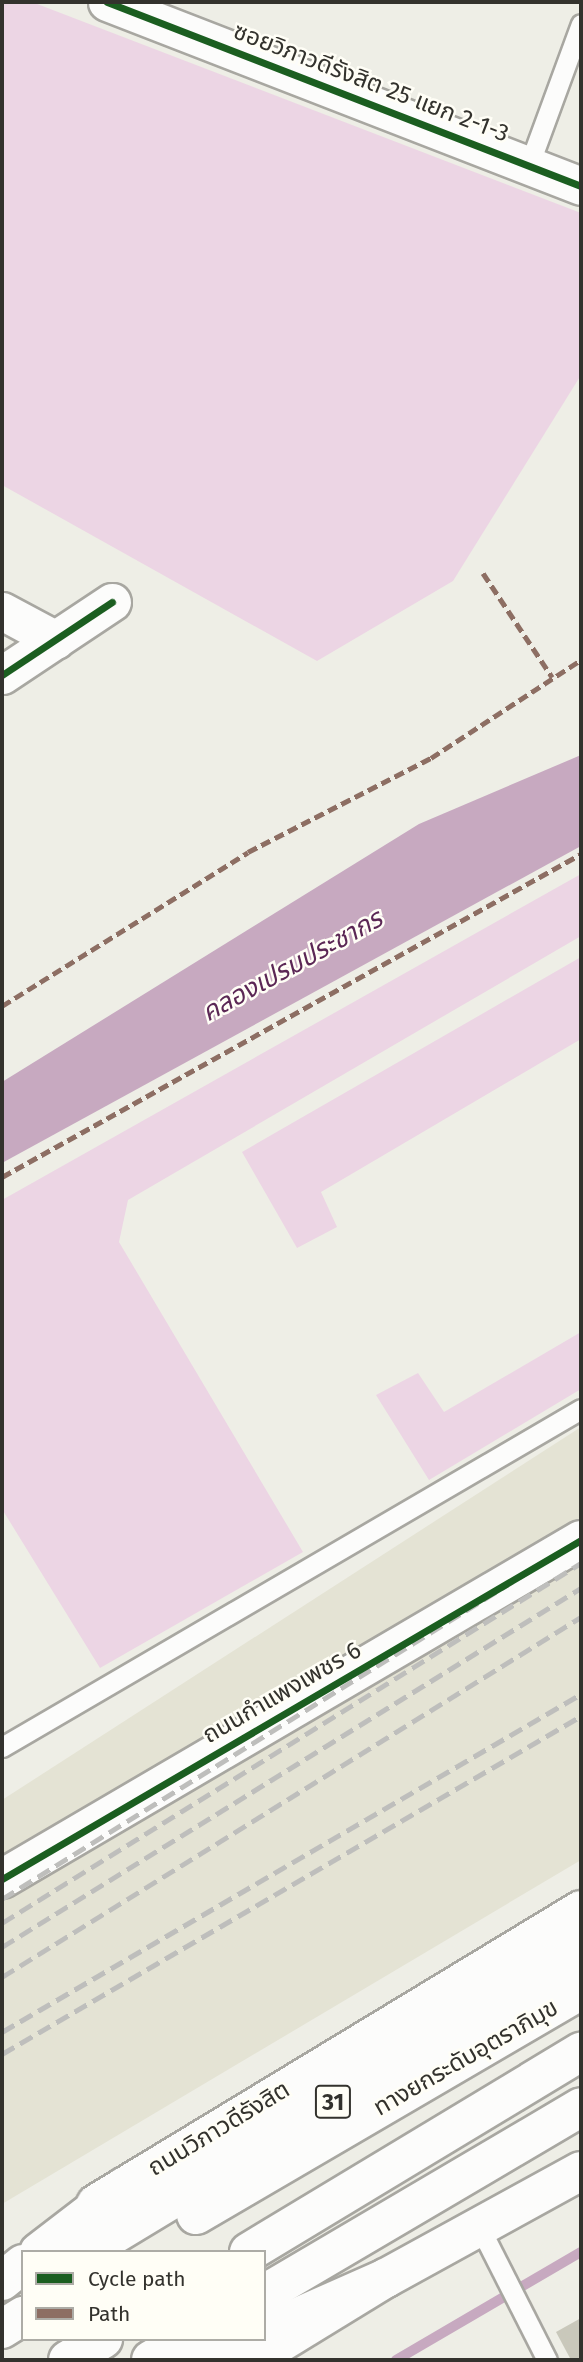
<!DOCTYPE html>
<html>
<head>
<meta charset="utf-8">
<style>
	body { margin:0 }
	#map { position:relative; width:583px; height:2362px; overflow:hidden; background:#eeeee6; font-family:"Fira Sans","Noto Sans Thai",sans-serif }
	div>[style] { position:absolute }
	[style*='--x'] { left:calc(var(--x)*1px); top:calc(var(--y)*1px); width:calc(var(--w)*1px); rotate:calc(var(--a)*1deg) }
	.built>* { inset:0; background:#e4e3d4 }
	.green>* { inset:0; background:#ecd5e4 }
	.water>* { inset:0; background:#c7a9c0 }
	.stream>* { height:10px; margin:-5px; padding:0 5px; transform-origin:5px; border-radius:5px; background:#c7a9c0 }
	.building>* { inset:0; background:#c9c8bb }
	.roads { filter:drop-shadow(2px 0 #a8a7a1) drop-shadow(-2px 0 #a8a7a1) drop-shadow(0 2px #a8a7a1) drop-shadow(0 -2px #a8a7a1) }
	.lane>* { height:19px; margin:-9.5px; padding:0 9.5px; transform-origin:9.5px; border-radius:9.5px; background:#fcfcfb }
	.street>* { height:37px; margin:-18.5px; padding:0 18.5px; transform-origin:18.5px; border-radius:18.5px; background:#fcfcfb }
	.secondary>* { height:38px; margin:-19px; padding:0 19px; transform-origin:19px; border-radius:19px; background:#fcfcfb }
	.highway>* { height:38px; margin:-19px; padding:0 19px; transform-origin:19px; border-radius:19px; background:#fcfcfb }
	.rail>* { height:5px; margin-top:-2.5px; transform-origin:0; background:repeating-linear-gradient(90deg,#bebebc 0 14px,transparent 0 21px) }
	.quiet>* { height:5px; margin-top:-2.5px; transform-origin:0; background:repeating-linear-gradient(90deg,#8d6e63 0 10px,transparent 0 15px) }
	.cycleway>* { height:7px; margin:-3.5px; padding:0 3.5px; transform-origin:3.5px; border-radius:3.5px; background:#1b5e20 }
	span { translate:-50% -50%; white-space:nowrap; text-align:center; line-height:1.15; -webkit-text-stroke:5px #fffef6; paint-order:stroke }
	.shield-label span { padding:2px 5px; background:#fffef6; border:2px solid; border-radius:5px; -webkit-text-stroke-width:0 }
	.shield-label { font-size:23px; color:#33322d; font-weight:700 }
	.street-label { font-size:24px; color:#33322d }
	.water-label { font-size:26px; color:#5b2755; font-style:italic }
	.frame { position:absolute; inset:0; border:4px solid #33322d; pointer-events:none }
	.legend { position:absolute; left:21px; top:2250px; width:245px; height:91px; box-sizing:border-box; background:#fffef6; border:2px solid #adaca6; margin:0; padding:9px 12px; list-style:none; font-size:21px; color:#33322d }
	.legend li { display:flex; align-items:center; gap:14px; height:35px }
	.legend b { width:35px; border:2px solid #adaca6 }
</style>
</head>
<body>
<div id="map">
	<div class="built">
		<i style="clip-path:polygon(581px 1427px,581px 1860px,2px 2204px,2px 1800px)"></i>
	</div>
	<div class="green">
		<i style="clip-path:polygon(2px 2px,32px 2px,581px 213px,581px 375px,453px 581px,317px 661px,2px 485px)"></i>
		<i style="clip-path:polygon(581px 874px,581px 936px,128px 1200px,119px 1242px,303px 1552px,100px 1668px,2px 1509px,2px 1200px)"></i>
		<i style="clip-path:polygon(581px 957px,581px 1039px,321px 1192px,337px 1227px,297px 1248px,242px 1152px)"></i>
		<i style="clip-path:polygon(581px 1332px,581px 1389px,429px 1480px,376px 1395px,418px 1373px,444px 1412px)"></i>
	</div>
	<div class="water">
		<i style="clip-path:polygon(581px 755px,581px 846px,2px 1163px,2px 1082px,419px 824px)"></i>
	</div>
	<div class="stream">
		<i style="--x:396;--y:2360;--w:214;--a:-30.3"></i>
	</div>
	<div class="building">
		<i style="clip-path:polygon(581px 2318px,581px 2360px,571px 2360px,556px 2332px)"></i>
	</div>
	<div class="roads">
		<div class="lane">
			<i style="--x:529;--y:165;--w:150;--a:-69.8"></i>
			<i style="--x:2;--y:1747;--w:670;--a:-30.27"></i>
			<i style="--x:480;--y:2228;--w:148;--a:63.1"></i>
		</div>
		<div class="street">
			<i style="--x:107;--y:2;--w:508;--a:21.22"></i>
			<i style="--x:2;--y:611;--w:61;--a:28.2"></i>
			<i style="--x:2;--y:675;--w:132;--a:-33.6"></i>
		</div>
		<div class="secondary">
			<i style="--x:2;--y:1879;--w:671;--a:-30.35"></i>
			<i style="--x:96;--y:2204;--w:567;--a:-31.22"></i>
			<i style="--x:252;--y:2360;--w:157;--a:-31.5"></i>
			<i style="--x:386;--y:2278;--w:222;--a:-28.8"></i>
		</div>
		<div class="highway">
			<i style="--x:196;--y:2215;--w:446;--a:-30.3"></i>
			<i style="--x:39;--y:2252;--w:108;--a:-37.5"></i>
			<i style="--x:85;--y:2252;--w:580;--a:-31.17"></i>
			<i style="--x:249;--y:2252;--w:388;--a:-31.1"></i>
			<i style="--x:2;--y:2281;--w:27;--a:-39"></i>
			<i style="--x:264;--y:2294;--w:368;--a:-30.5"></i>
			<i style="--x:2;--y:2329;--w:25;--a:-32"></i>
			<i style="--x:264;--y:2332;--w:133;--a:-23.9"></i>
			<i style="--x:68;--y:2360;--w:41;--a:-31"></i>
			<i style="--x:151;--y:2360;--w:42;--a:-30.3"></i>
			<i style="--x:200;--y:2360;--w:51;--a:-24.1"></i>
		</div>
	</div>
	<div class="rail">
		<i style="--x:2;--y:1899;--w:682;--a:-31.87"></i>
		<i style="--x:2;--y:1923;--w:682;--a:-31.87"></i>
		<i style="--x:2;--y:1947;--w:681;--a:-31.8"></i>
		<i style="--x:2;--y:1977;--w:682;--a:-31.87"></i>
		<i style="--x:2;--y:2032;--w:670;--a:-30.27"></i>
		<i style="--x:2;--y:2054;--w:670;--a:-30.27"></i>
	</div>
	<div class="quiet">
		<i style="--x:483;--y:573;--w:125;--a:56.4"></i>
		<i style="--x:2;--y:1006;--w:290;--a:-32"></i>
		<i style="--x:248;--y:852;--w:206;--a:-27.2"></i>
		<i style="--x:431;--y:758;--w:179;--a:-33.2"></i>
		<i style="--x:2;--y:1177;--w:663;--a:-29.16"></i>
	</div>
	<div class="cycleway">
		<i style="--x:107;--y:2;--w:508;--a:21.22"></i>
		<i style="--x:2;--y:675;--w:132;--a:-33.6"></i>
		<i style="--x:2;--y:1879;--w:671;--a:-30.35"></i>
	</div>
	<div class="shield-label">
		<span style="left:333px;top:2102px">31</span>
	</div>
	<div class="street-label">
		<span style="left:371px;top:83px;rotate:21deg">ซอยวิภาวดีรังสิต 25 แยก 2-1-3</span>
		<span style="left:282px;top:1693px;rotate:-30deg">ถนนกำแพงเพชร 6</span>
		<span style="left:466px;top:2058px;rotate:-30deg">ทางยกระดับอุตราภิมุข</span>
		<span style="left:219px;top:2129px;rotate:-31deg">ถนนวิภาวดีรังสิต</span>
	</div>
	<div class="water-label">
		<span style="left:292px;top:966px;rotate:-29deg">คลองเปรมประชากร</span>
	</div>
	<div class="frame"></div>
	<ul class="legend">
	<li><b style="height:9px;background:#1b5e20"></b>Cycle path</li>
	<li><b style="height:9px;background:#8d6e63"></b>Path</li>
	</ul>
</div>
</body>
</html>
